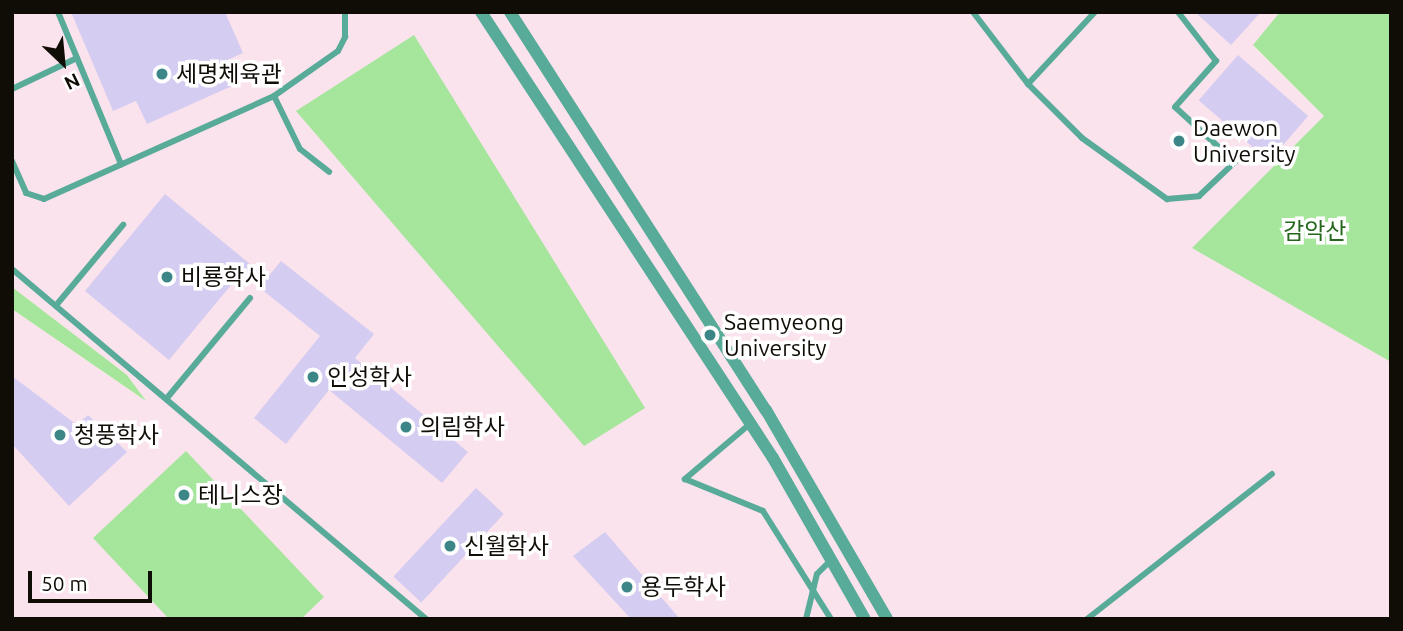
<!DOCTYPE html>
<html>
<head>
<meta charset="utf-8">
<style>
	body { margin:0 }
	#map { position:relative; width:1403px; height:631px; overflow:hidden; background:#fef3e2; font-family:Ubuntu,"Noto Sans KR",sans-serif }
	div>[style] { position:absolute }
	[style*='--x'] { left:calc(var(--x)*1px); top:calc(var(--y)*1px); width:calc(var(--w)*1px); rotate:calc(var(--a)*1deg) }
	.education>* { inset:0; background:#fbe3ed }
	.green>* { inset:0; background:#a5e59c }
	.building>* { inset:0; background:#d5ccf1; transform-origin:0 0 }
	.service>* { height:6px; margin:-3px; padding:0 3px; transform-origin:3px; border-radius:3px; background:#59ab99 }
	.minor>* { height:12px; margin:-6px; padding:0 6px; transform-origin:6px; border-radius:6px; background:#59ab99 }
	.dots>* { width:19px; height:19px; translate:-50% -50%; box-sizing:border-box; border:4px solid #fff; border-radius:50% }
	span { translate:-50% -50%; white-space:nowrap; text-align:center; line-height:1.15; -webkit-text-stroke:7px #fff; paint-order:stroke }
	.poi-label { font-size:23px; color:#100d07 }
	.left { translate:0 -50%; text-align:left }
	.park-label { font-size:23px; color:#25681d }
	.frame { position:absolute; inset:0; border:14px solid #100d07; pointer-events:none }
	.north { position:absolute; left:28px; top:28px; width:70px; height:70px; -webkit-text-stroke:5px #fff; paint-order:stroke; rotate:154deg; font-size:19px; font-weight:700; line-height:28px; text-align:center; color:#100d07 }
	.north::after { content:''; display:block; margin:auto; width:24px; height:32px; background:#100d07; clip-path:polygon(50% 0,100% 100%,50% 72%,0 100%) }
	.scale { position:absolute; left:28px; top:571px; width:124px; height:32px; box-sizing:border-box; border:4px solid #100d07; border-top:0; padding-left:9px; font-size:21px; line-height:24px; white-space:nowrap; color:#100d07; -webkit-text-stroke:5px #fff; paint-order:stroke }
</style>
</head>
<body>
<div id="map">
	<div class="education">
		<i style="clip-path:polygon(12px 12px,1280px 12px,1253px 46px,1324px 116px,1193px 248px,1391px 362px,1391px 619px,12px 619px,12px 309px,144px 400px,127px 375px,12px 287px)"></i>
	</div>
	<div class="green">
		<i style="clip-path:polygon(1280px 12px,1391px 12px,1391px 362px,1192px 248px,1324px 116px,1253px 45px)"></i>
		<i style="clip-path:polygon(414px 35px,645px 408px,584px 446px,296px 111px)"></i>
		<i style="clip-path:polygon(12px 287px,127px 375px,146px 401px,12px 309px)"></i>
		<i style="clip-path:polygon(186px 451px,324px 597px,301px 619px,169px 619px,93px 538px)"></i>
	</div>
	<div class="building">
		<i style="clip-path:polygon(71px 12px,225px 12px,243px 53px,221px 63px,232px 86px,147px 124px,136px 101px,113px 111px)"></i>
		<i style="clip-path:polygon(1195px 12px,1261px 12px,1231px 45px)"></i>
		<i style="left:1238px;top:55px;width:93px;height:60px;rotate:41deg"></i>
		<i style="clip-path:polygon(165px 194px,267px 278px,281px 261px,374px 334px,355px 358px,468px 452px,442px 483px,329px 390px,286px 444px,254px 418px,320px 336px,241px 273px,169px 360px,85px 291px)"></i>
		<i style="clip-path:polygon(12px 376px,77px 425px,88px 415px,127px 452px,69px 506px,12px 444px)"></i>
		<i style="left:476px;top:488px;width:38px;height:121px;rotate:43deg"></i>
		<i style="clip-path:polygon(605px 532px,680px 619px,631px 619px,573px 556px)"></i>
	</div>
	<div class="service">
		<i style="--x:58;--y:12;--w:165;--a:67.5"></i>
		<i style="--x:973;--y:12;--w:91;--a:52.6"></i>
		<i style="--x:1028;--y:84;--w:76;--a:45"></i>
		<i style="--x:1082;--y:138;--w:105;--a:35.7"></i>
		<i style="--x:1167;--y:199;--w:32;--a:-5"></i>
		<i style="--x:1199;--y:196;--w:50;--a:-43.4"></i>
		<i style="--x:1235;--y:162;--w:81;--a:-137.5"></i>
		<i style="--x:1175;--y:107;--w:62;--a:-48.3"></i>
		<i style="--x:1216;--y:61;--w:62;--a:-127.8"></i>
		<i style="--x:1028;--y:84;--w:98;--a:-47.1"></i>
		<i style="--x:12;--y:89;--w:72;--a:-25.5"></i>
		<i style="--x:274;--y:96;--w:59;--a:63.9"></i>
		<i style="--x:300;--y:149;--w:37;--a:38"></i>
		<i style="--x:12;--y:161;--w:35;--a:66"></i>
		<i style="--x:26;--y:193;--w:19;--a:18"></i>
		<i style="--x:44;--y:199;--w:252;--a:-24.1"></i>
		<i style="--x:274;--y:96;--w:78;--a:-35.1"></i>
		<i style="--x:338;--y:51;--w:16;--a:-63"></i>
		<i style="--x:345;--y:37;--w:25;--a:-90"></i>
		<i style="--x:12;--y:269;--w:542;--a:40.21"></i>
		<i style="--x:58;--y:303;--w:102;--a:-50.2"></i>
		<i style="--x:167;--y:398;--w:130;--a:-50.3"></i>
		<i style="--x:751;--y:423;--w:87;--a:139.7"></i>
		<i style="--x:685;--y:479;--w:84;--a:22.3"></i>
		<i style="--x:763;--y:511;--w:128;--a:57.8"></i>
		<i style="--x:806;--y:619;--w:46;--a:-76.3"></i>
		<i style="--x:817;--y:574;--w:20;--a:-45"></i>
		<i style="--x:1087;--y:619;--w:235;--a:-38.1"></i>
	</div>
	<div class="minor">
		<i style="--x:481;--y:12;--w:533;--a:56.79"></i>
		<i style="--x:773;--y:458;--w:185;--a:60.3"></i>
		<i style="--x:510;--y:12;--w:473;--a:57.3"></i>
		<i style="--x:766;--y:410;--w:241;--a:59.9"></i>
	</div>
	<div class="dots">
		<i style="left:162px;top:74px;background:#3d8687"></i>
		<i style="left:1179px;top:141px;background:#3d8687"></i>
		<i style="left:167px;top:277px;background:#3d8687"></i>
		<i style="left:710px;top:335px;background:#3d8687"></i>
		<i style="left:313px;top:377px;background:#3d8687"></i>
		<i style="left:406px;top:427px;background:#3d8687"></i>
		<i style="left:60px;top:435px;background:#3d8687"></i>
		<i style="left:184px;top:495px;background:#3d8687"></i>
		<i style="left:450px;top:546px;background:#3d8687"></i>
		<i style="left:627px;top:587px;background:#3d8687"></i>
	</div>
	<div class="poi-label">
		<span class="left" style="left:176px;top:74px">세명체육관</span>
		<span class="left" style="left:1193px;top:141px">Daewon<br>University</span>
		<span class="left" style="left:181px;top:277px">비룡학사</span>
		<span class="left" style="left:724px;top:335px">Saemyeong<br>University</span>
		<span class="left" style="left:327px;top:377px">인성학사</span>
		<span class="left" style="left:420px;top:427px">의림학사</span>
		<span class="left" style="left:74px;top:435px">청풍학사</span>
		<span class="left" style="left:198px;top:495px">테니스장</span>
		<span class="left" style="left:464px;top:546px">신월학사</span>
		<span class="left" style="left:641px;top:587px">용두학사</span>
	</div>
	<div class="park-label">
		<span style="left:1315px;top:231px">감악산</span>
	</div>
	<div class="frame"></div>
	<div class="north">N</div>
	<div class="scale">50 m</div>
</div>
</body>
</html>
